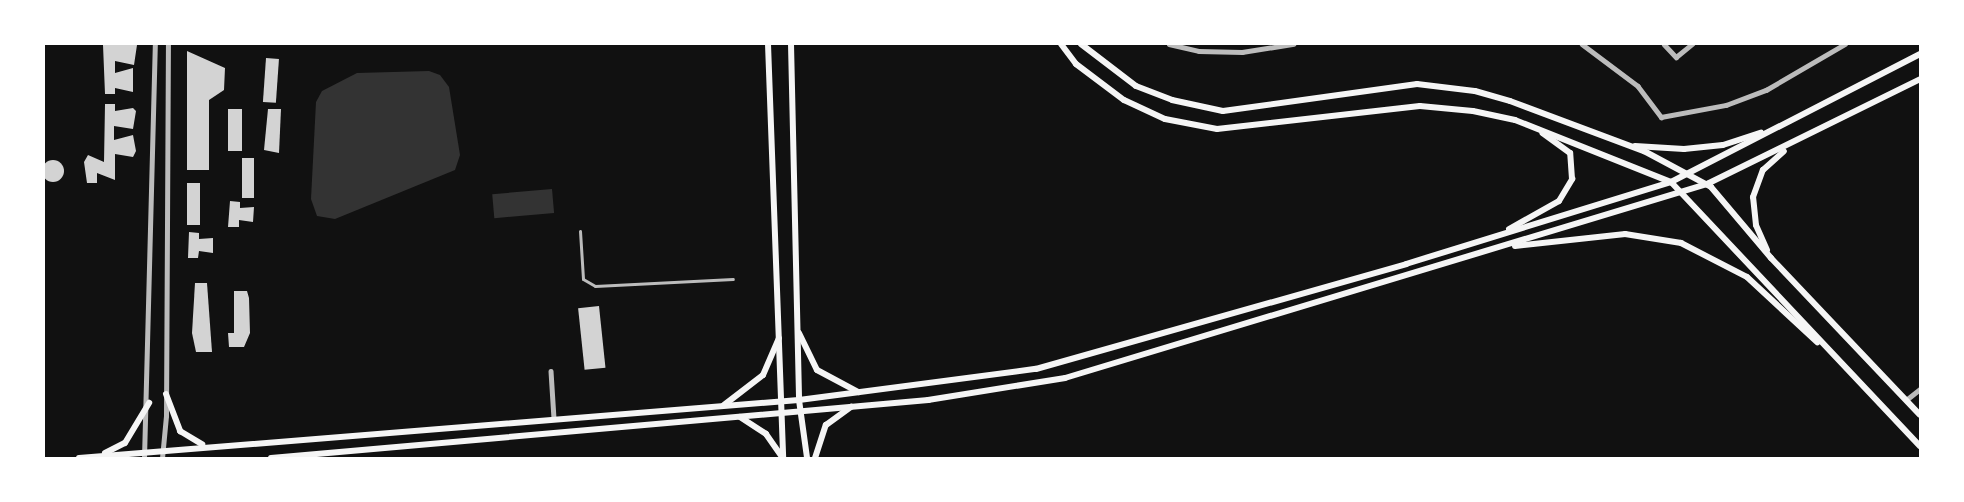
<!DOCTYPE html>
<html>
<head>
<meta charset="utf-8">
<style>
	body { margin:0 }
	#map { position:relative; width:1964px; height:502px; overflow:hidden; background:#111; font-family:Inter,sans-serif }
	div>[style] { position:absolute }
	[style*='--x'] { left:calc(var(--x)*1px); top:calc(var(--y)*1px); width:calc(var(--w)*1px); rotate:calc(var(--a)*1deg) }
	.water>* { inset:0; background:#333; transform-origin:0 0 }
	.building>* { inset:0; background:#d3d3d3; transform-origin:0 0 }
	.round { border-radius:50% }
	.pedestrian>* { height:3px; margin:-1.5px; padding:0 1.5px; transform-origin:1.5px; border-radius:1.5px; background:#bcbcbc }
	.minor>* { height:4.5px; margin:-2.25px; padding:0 2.25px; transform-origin:2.25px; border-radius:2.25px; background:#bcbcbc }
	.tertiary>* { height:5px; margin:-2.5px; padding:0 2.5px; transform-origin:2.5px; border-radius:2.5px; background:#bcbcbc }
	.secondary>* { height:6px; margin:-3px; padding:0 3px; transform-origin:3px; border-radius:3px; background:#f5f5f5 }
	span { translate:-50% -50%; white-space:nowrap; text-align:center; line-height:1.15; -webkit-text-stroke:4.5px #fff; paint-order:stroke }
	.frame { position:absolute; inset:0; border:45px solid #fff; pointer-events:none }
</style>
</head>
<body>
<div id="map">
	<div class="water">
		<i style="clip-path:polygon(429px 71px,440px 75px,449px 87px,460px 155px,455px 170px,335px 219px,317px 216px,311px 199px,316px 102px,322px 91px,357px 73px)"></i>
		<i style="left:552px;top:189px;width:24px;height:60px;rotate:85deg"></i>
	</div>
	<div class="building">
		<i style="clip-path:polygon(103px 45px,137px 45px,134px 65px,115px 61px,115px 73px,133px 68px,133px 92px,115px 88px,115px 94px,105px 94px)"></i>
		<i style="clip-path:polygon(187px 51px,225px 68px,224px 90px,209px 100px,209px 170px,187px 170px)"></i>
		<i style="left:266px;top:58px;width:13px;height:44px;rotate:4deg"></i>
		<i style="clip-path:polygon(105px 104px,115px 104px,115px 111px,133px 108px,136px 111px,133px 129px,114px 126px,114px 140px,133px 135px,136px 151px,133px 157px,115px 154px,115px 180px,97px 173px,97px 183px,87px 183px,84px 162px,88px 155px,104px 162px)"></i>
		<i style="left:228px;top:109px;width:14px;height:42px"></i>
		<i style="clip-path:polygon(268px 109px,281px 109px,279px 153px,264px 150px)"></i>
		<i style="left:242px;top:158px;width:12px;height:40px"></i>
		<i class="round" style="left:42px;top:160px;width:22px;height:22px"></i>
		<i style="left:187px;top:183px;width:13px;height:42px"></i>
		<i style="clip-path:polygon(230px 201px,240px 202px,240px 208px,254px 207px,253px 222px,239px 220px,239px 227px,228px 227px)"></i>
		<i style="clip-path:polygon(189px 232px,199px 233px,199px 239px,213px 238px,213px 253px,199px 251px,198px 258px,188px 258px)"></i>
		<i style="clip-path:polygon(195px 283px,207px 283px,212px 352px,196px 352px,192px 333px)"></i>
		<i style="clip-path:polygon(234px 291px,247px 291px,249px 298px,250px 333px,244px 347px,229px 347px,228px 333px,234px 333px)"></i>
		<i style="left:599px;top:306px;width:62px;height:21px;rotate:84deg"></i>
	</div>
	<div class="pedestrian">
		<i style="--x:580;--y:231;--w:48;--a:86.4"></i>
		<i style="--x:583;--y:279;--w:14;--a:30"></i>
		<i style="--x:595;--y:286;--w:138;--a:-2.9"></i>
	</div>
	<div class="minor">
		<i style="--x:1169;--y:44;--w:31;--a:13"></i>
		<i style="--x:1199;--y:51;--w:43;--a:1.3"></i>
		<i style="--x:1242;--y:52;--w:52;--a:-8.9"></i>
		<i style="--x:1582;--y:44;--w:70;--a:36.9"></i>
		<i style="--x:1638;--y:86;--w:39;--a:53"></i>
		<i style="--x:1661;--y:117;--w:66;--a:-10.5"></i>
		<i style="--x:1726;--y:105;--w:43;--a:-20.6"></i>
		<i style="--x:1766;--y:90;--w:91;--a:-30.2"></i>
		<i style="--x:1664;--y:44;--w:18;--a:47"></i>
		<i style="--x:1676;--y:57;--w:21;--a:-39"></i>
		<i style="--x:551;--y:371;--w:48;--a:86.4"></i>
		<i style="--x:1906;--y:400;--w:18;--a:-38"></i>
	</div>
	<div class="tertiary">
		<i style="--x:144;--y:458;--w:414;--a:-88.5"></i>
		<i style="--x:162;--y:458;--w:42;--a:-84.6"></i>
		<i style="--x:166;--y:416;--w:372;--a:-89.7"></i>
	</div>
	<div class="secondary">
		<i style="--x:768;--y:44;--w:414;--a:87.9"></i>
		<i style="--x:791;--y:44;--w:356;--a:88.7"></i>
		<i style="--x:799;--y:400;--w:59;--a:82.1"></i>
		<i style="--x:1061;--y:44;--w:25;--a:53"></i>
		<i style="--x:1076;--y:64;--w:60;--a:36.9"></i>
		<i style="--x:1124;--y:100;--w:45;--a:24.9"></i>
		<i style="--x:1165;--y:119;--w:53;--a:10.9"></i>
		<i style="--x:1217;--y:129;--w:204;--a:-6.5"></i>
		<i style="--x:1420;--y:106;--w:53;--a:5.4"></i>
		<i style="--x:1473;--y:111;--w:43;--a:12.1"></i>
		<i style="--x:1515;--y:120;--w:168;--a:21.7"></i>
		<i style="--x:1671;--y:182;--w:363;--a:46.7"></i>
		<i style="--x:1081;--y:44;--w:69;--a:37.4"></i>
		<i style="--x:1136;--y:86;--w:39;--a:21"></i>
		<i style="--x:1172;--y:100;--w:52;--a:12.2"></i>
		<i style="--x:1223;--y:111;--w:196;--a:-7.9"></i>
		<i style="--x:1417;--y:84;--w:58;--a:6.9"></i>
		<i style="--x:1475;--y:91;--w:36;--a:16"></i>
		<i style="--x:1510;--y:101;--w:143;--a:20.5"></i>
		<i style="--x:1644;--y:151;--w:76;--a:28.2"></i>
		<i style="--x:1711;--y:187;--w:93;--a:49.8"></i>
		<i style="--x:1771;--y:258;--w:216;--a:46.5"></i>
		<i style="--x:1635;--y:146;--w:49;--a:3.5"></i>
		<i style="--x:1684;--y:149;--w:39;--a:-6"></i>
		<i style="--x:1723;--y:145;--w:40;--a:-18"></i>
		<i style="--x:1509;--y:229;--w:57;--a:-29.2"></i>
		<i style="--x:1559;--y:201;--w:26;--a:-59"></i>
		<i style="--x:1572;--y:179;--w:26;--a:-94"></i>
		<i style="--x:1570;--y:153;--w:34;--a:-144"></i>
		<i style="--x:1515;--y:246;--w:111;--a:-6.2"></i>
		<i style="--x:1625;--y:234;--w:57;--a:9.1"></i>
		<i style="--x:1681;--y:243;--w:74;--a:27.3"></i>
		<i style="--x:1747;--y:277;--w:96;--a:42.9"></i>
		<i style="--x:1767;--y:250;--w:27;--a:-114"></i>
		<i style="--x:1756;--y:225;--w:28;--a:-96"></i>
		<i style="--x:1753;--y:197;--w:29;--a:-70"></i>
		<i style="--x:1763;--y:170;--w:28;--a:-42"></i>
		<i style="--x:799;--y:333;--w:41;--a:64.1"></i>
		<i style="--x:817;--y:370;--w:47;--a:28.2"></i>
		<i style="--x:166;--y:394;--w:40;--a:69"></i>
		<i style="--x:180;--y:431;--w:26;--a:31"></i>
		<i style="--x:724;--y:405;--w:49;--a:-37.6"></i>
		<i style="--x:763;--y:375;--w:40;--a:-66.6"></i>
		<i style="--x:740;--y:417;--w:31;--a:33"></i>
		<i style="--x:766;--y:434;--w:28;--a:55"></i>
		<i style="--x:105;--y:453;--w:22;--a:-27"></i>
		<i style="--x:125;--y:443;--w:47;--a:-59"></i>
		<i style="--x:79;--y:458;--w:722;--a:-4.61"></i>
		<i style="--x:799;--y:400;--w:239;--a:-7.5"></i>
		<i style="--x:1036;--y:369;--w:385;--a:-15.8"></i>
		<i style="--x:1406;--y:264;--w:277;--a:-17.2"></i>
		<i style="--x:1671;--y:182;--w:280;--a:-27.2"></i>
		<i style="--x:271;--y:458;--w:660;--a:-5.04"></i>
		<i style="--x:928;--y:400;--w:139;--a:-9.1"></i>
		<i style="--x:1065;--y:378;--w:671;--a:-16.81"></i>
		<i style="--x:1707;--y:184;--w:237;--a:-26.2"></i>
		<i style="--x:815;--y:458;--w:35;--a:-72"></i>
		<i style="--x:826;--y:425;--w:31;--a:-36"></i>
	</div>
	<div class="frame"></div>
</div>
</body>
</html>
